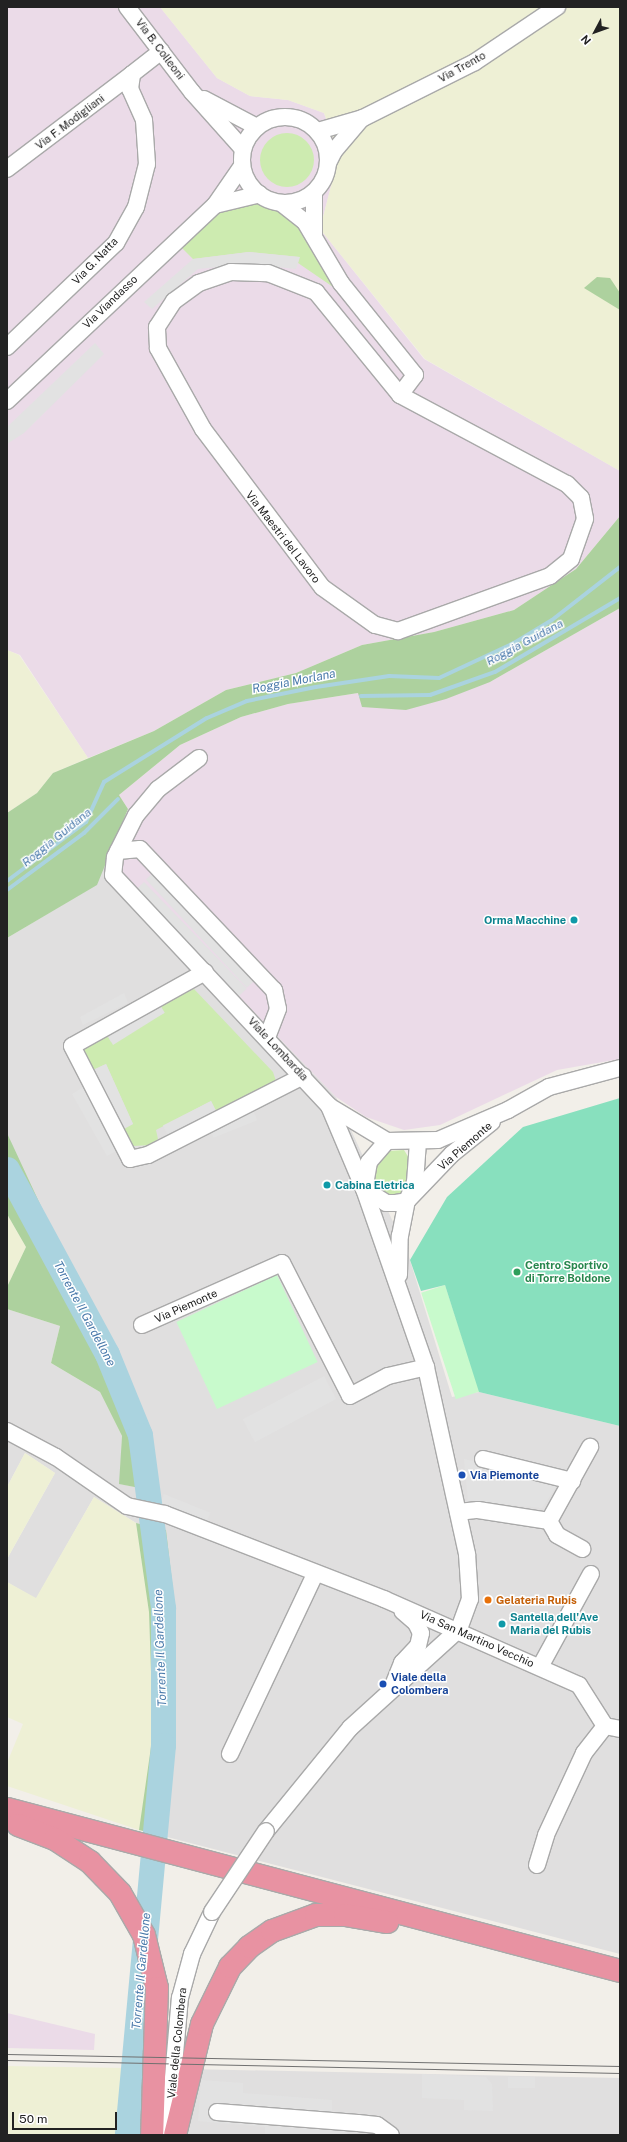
<!DOCTYPE html>
<html>
<head>
<meta charset="utf-8">
<style>
	body { margin:0 }
	#map { position:relative; width:627px; height:2142px; overflow:hidden; background:#f2efe9; font-family:"Public Sans",sans-serif }
	div>[style] { position:absolute }
	[style*='--x'] { left:calc(var(--x)*1px); top:calc(var(--y)*1px); width:calc(var(--w)*1px); rotate:calc(var(--a)*1deg) }
	.residential>* { inset:0; background:#e0dfdf }
	.industrial>* { inset:0; background:#ebdbe8 }
	.farmland>* { inset:0; background:#eef0d5; transform-origin:0 0 }
	.grass>* { inset:0; background:#cdebb0 }
	.round { border-radius:50% }
	.forest>* { inset:0; background:#add19e }
	.park>* { inset:0; background:#c8facc; transform-origin:0 0 }
	.pitch>* { inset:0; background:#88e0be }
	.parking>* { inset:0; background:#e2e2e2; transform-origin:0 0 }
	.stream>* { height:4px; margin:-2px; padding:0 2px; transform-origin:2px; border-radius:2px; background:#aad3df }
	.river>* { height:25px; margin:-12.5px; padding:0 12.5px; transform-origin:12.5px; border-radius:12.5px; background:#aad3df }
	.roads { filter:drop-shadow(1px 0 #a9a9a9) drop-shadow(-1px 0 #a9a9a9) drop-shadow(0 1px #a9a9a9) drop-shadow(0 -1px #a9a9a9) }
	.minor>* { height:16px; margin:-8px; padding:0 8px; transform-origin:8px; border-radius:8px; background:#fff }
	.minor>.ring { margin:-8px; padding:0; box-sizing:content-box; background:none; border:16px solid #fff; border-radius:50% }
	.highway>* { height:22px; margin:-11px; padding:0 11px; transform-origin:11px; border-radius:11px; background:#e892a2 }
	.tram>* { height:1px; margin:-0.5px; padding:0 0.5px; transform-origin:0.5px; border-radius:0.5px; background:#707070 }
	.bridges { filter:drop-shadow(1px 0 #a9a9a9) drop-shadow(-1px 0 #a9a9a9) drop-shadow(0 1px #a9a9a9) drop-shadow(0 -1px #a9a9a9) }
	.minor-bridge>* { height:16px; margin:-8px; padding:0 8px; transform-origin:8px; border-radius:8px; background:#fff }
	.dots>* { width:11px; height:11px; translate:-50% -50%; box-sizing:border-box; border:2px solid #fff; border-radius:50% }
	span { translate:-50% -50%; white-space:nowrap; text-align:center; line-height:1.15; -webkit-text-stroke:3px #fff; paint-order:stroke }
	.street-label { font-size:11px; color:#222 }
	.culture-label { font-size:11px; color:#0d838f; font-weight:700 }
	.right { translate:-100% -50%; text-align:right }
	.left { translate:0 -50%; text-align:left }
	.leisure-label { font-size:11px; color:#27864d; font-weight:700 }
	.transit-label { font-size:11px; color:#164399; font-weight:700 }
	.food-label { font-size:11px; color:#c56008; font-weight:700 }
	.water-label { font-size:12px; color:#4a7aab; font-style:italic }
	.frame { position:absolute; inset:0; border:8px solid #222; pointer-events:none }
	.north { position:absolute; left:575px; top:12px; width:40px; height:40px; -webkit-text-stroke:3px #fff; paint-order:stroke; rotate:229deg; font-size:11px; font-weight:700; line-height:16px; text-align:center; color:#222 }
	.north::after { content:''; display:block; margin:auto; width:14px; height:18px; background:#222; clip-path:polygon(50% 0,100% 100%,50% 72%,0 100%) }
	.scale { position:absolute; left:12px; top:2112px; width:105px; height:18px; box-sizing:border-box; border:2px solid #222; border-top:0; padding-left:5px; font-size:12px; line-height:14px; white-space:nowrap; color:#222; -webkit-text-stroke:3px #fff; paint-order:stroke }
</style>
</head>
<body>
<div id="map">
	<div class="residential">
		<i style="clip-path:polygon(106px 858px,336px 1097px,409px 1257px,452px 1397px,479px 1392px,620px 1426px,620px 1954px,163px 1836px,172px 1680px,166px 1530px,136px 1523px,94px 1497px,36px 1599px,7px 1582px,7px 1559px,55px 1473px,25px 1453px,7px 1487px,7px 1309px,60px 1326px,51px 1363px,100px 1392px,122px 1436px,120px 1484px,155px 1491px,7px 1133px,7px 938px,96px 885px)"></i>
		<i style="clip-path:polygon(141px 2068px,620px 2078px,620px 2135px,136px 2135px)"></i>
	</div>
	<div class="industrial">
		<i style="clip-path:polygon(7px 7px,160px 7px,217px 78px,250px 96px,288px 100px,324px 113px,339px 155px,320px 229px,424px 359px,620px 471px,620px 516px,576px 569px,514px 610px,434px 632px,362px 645px,296px 673px,226px 690px,154px 731px,88px 758px,20px 655px,7px 650px)"></i>
		<i style="clip-path:polygon(620px 608px,620px 1059px,557px 1070px,440px 1125px,404px 1130px,366px 1117px,336px 1097px,106px 858px,128px 809px,119px 795px,180px 745px,241px 717px,288px 704px,358px 693px,490px 682px)"></i>
		<i style="clip-path:polygon(7px 2013px,95px 2034px,94px 2050px,7px 2048px)"></i>
	</div>
	<div class="farmland">
		<i style="clip-path:polygon(160px 7px,620px 7px,620px 293px,615px 289px,620px 310px,620px 471px,425px 359px,320px 229px,339px 155px,324px 113px,288px 100px,250px 96px,217px 78px)"></i>
		<i style="clip-path:polygon(7px 650px,19px 655px,88px 758px,53px 773px,37px 793px,7px 813px)"></i>
		<i style="clip-path:polygon(7px 1214px,26px 1247px,7px 1287px)"></i>
		<i style="clip-path:polygon(25px 1453px,55px 1473px,7px 1559px,7px 1487px)"></i>
		<i style="clip-path:polygon(94px 1497px,136px 1523px,149px 1612px,153px 1733px,139px 1830px,7px 1786px,7px 1763px,23px 1724px,7px 1717px,7px 1582px,36px 1598px)"></i>
		<i style="left:7px;top:2066px;width:118px;height:69px;rotate:1deg"></i>
	</div>
	<div class="grass">
		<i class="round" style="left:260px;top:133px;width:54px;height:54px"></i>
		<i style="clip-path:polygon(247px 201px,288px 208px,336px 289px,298px 263px,299px 257px,249px 252px,193px 259px,177px 243px,219px 212px)"></i>
		<i style="clip-path:polygon(194px 989px,273px 1072px,276px 1081px,216px 1111px,211px 1101px,156px 1130px,158px 1139px,151px 1145px,133px 1146px,124px 1129px,133px 1124px,106px 1064px,93px 1070px,81px 1046px,106px 1033px,111px 1042px,164px 1013px,160px 1005px)"></i>
		<i style="clip-path:polygon(404px 1150px,412px 1163px,404px 1196px,391px 1198px,378px 1192px,372px 1184px,374px 1167px,388px 1151px)"></i>
	</div>
	<div class="forest">
		<i style="clip-path:polygon(597px 277px,610px 278px,620px 293px,620px 310px,584px 288px)"></i>
		<i style="clip-path:polygon(620px 516px,620px 608px,490px 682px,446px 699px,406px 710px,362px 707px,358px 693px,288px 704px,241px 717px,180px 745px,119px 795px,128px 809px,97px 885px,7px 938px,7px 813px,37px 793px,53px 773px,154px 731px,226px 690px,296px 673px,362px 645px,434px 632px,514px 610px,576px 569px)"></i>
		<i style="clip-path:polygon(7px 1133px,138px 1415px,155px 1491px,119px 1484px,122px 1436px,100px 1392px,51px 1363px,60px 1326px,7px 1309px,7px 1287px,26px 1247px,7px 1214px)"></i>
		<i style="clip-path:polygon(136px 1523px,166px 1530px,176px 1615px,163px 1836px,139px 1830px,153px 1733px,149px 1612px)"></i>
		<i style="clip-path:polygon(125px 2068px,141px 2068px,136px 2135px,118px 2135px)"></i>
	</div>
	<div class="park">
		<i style="left:277px;top:1275px;width:96px;height:111px;rotate:65deg"></i>
		<i style="left:445px;top:1285px;width:112px;height:25px;rotate:72deg"></i>
	</div>
	<div class="pitch">
		<i style="clip-path:polygon(620px 1098px,620px 1426px,479px 1392px,445px 1285px,421px 1291px,410px 1260px,447px 1197px,523px 1127px)"></i>
	</div>
	<div class="parking">
		<i style="clip-path:polygon(249px 252px,300px 257px,296px 269px,250px 264px,198px 269px,152px 309px,144px 302px,193px 259px)"></i>
		<i style="clip-path:polygon(95px 343px,104px 354px,24px 433px,7px 444px,7px 427px)"></i>
		<i style="left:154px;top:872px;width:148px;height:11px;rotate:47deg"></i>
		<i style="left:144px;top:882px;width:148px;height:11px;rotate:46deg"></i>
		<i style="clip-path:polygon(124px 993px,128px 1003px,83px 1025px,80px 1017px)"></i>
		<i style="left:160px;top:1005px;width:9px;height:61px;rotate:58deg"></i>
		<i style="clip-path:polygon(106px 1064px,133px 1124px,123px 1129px,93px 1070px)"></i>
		<i style="clip-path:polygon(85px 1086px,116px 1151px,107px 1156px,72px 1094px)"></i>
		<i style="left:211px;top:1101px;width:11px;height:54px;rotate:63deg"></i>
		<i style="left:253px;top:1110px;width:11px;height:47px;rotate:68deg"></i>
		<i style="left:324px;top:1376px;width:26px;height:92px;rotate:62deg"></i>
		<i style="clip-path:polygon(464px 1459px,560px 1481px,542px 1508px,468px 1501px)"></i>
		<i style="left:164px;top:1494px;width:50px;height:15px;rotate:22deg"></i>
		<i style="clip-path:polygon(422px 2074px,486px 2077px,492px 2084px,493px 2111px,464px 2110px,464px 2100px,422px 2098px)"></i>
		<i style="left:508px;top:2077px;width:27px;height:11px"></i>
		<i style="clip-path:polygon(201px 2080px,243px 2083px,243px 2093px,332px 2100px,332px 2112px,348px 2113px,347px 2135px,265px 2135px,265px 2127px,198px 2121px)"></i>
	</div>
	<div class="stream">
		<i style="--x:361;--y:696;--w:69;--a:-0.8"></i>
		<i style="--x:430;--y:695;--w:69;--a:-19.5"></i>
		<i style="--x:495;--y:672;--w:145;--a:-30.6"></i>
		<i style="--x:7;--y:881;--w:99;--a:-36.8"></i>
		<i style="--x:86;--y:822;--w:44;--a:-65.8"></i>
		<i style="--x:104;--y:782;--w:121;--a:-31.9"></i>
		<i style="--x:207;--y:718;--w:43;--a:-23"></i>
		<i style="--x:247;--y:701;--w:70;--a:-11.5"></i>
		<i style="--x:316;--y:687;--w:74;--a:-8.6"></i>
		<i style="--x:389;--y:676;--w:50;--a:2.3"></i>
		<i style="--x:439;--y:678;--w:83;--a:-25"></i>
		<i style="--x:514;--y:643;--w:44;--a:-31.2"></i>
		<i style="--x:552;--y:620;--w:86;--a:-37.9"></i>
		<i style="--x:7;--y:890;--w:96;--a:-36.5"></i>
		<i style="--x:84;--y:833;--w:48;--a:-45"></i>
	</div>
	<div class="river">
		<i style="--x:7;--y:1169;--w:210;--a:61.6"></i>
		<i style="--x:107;--y:1354;--w:87;--a:67.8"></i>
		<i style="--x:140;--y:1435;--w:175;--a:82.4"></i>
		<i style="--x:163;--y:1608;--w:137;--a:90"></i>
		<i style="--x:163;--y:1745;--w:392;--a:95.3"></i>
	</div>
	<div class="roads">
		<div class="minor">
			<i style="--x:127;--y:7;--w:107;--a:52.6"></i>
			<i style="--x:192;--y:92;--w:76;--a:48.2"></i>
			<i style="--x:204;--y:99;--w:60;--a:27.8"></i>
			<i class="ring" style="left:242px;top:117px;width:70px;height:70px"></i>
			<i style="--x:318;--y:131;--w:47;--a:-16.1"></i>
			<i style="--x:363;--y:118;--w:125;--a:-26.6"></i>
			<i style="--x:475;--y:62;--w:99;--a:-33.9"></i>
			<i style="--x:328;--y:163;--w:13;--a:-63"></i>
			<i style="--x:334;--y:151;--w:43;--a:-49.7"></i>
			<i style="--x:7;--y:169;--w:157;--a:-37.2"></i>
			<i style="--x:314;--y:193;--w:43;--a:90"></i>
			<i style="--x:281;--y:203;--w:31;--a:38"></i>
			<i style="--x:305;--y:222;--w:71;--a:59.5"></i>
			<i style="--x:341;--y:283;--w:118;--a:51.2"></i>
			<i style="--x:415;--y:375;--w:25;--a:127"></i>
			<i style="--x:215;--y:205;--w:46;--a:-13.7"></i>
			<i style="--x:231;--y:272;--w:37;--a:2"></i>
			<i style="--x:268;--y:273;--w:52;--a:21.6"></i>
			<i style="--x:316;--y:292;--w:133;--a:50.8"></i>
			<i style="--x:400;--y:395;--w:189;--a:28.1"></i>
			<i style="--x:567;--y:484;--w:20;--a:45"></i>
			<i style="--x:581;--y:498;--w:21;--a:79"></i>
			<i style="--x:585;--y:519;--w:42;--a:109.3"></i>
			<i style="--x:571;--y:559;--w:27;--a:141"></i>
			<i style="--x:550;--y:576;--w:162;--a:160.1"></i>
			<i style="--x:398;--y:631;--w:24;--a:-165"></i>
			<i style="--x:375;--y:625;--w:65;--a:-144.4"></i>
			<i style="--x:322;--y:587;--w:198;--a:-127"></i>
			<i style="--x:203;--y:429;--w:93;--a:-119.1"></i>
			<i style="--x:158;--y:348;--w:21;--a:-93"></i>
			<i style="--x:157;--y:327;--w:31;--a:-57"></i>
			<i style="--x:174;--y:301;--w:31;--a:-36"></i>
			<i style="--x:199;--y:283;--w:34;--a:-19"></i>
			<i style="--x:7;--y:347;--w:151;--a:-43.7"></i>
			<i style="--x:116;--y:243;--w:41;--a:-60.9"></i>
			<i style="--x:136;--y:207;--w:44;--a:-75.7"></i>
			<i style="--x:147;--y:164;--w:44;--a:-93.9"></i>
			<i style="--x:144;--y:120;--w:34;--a:-114"></i>
			<i style="--x:130;--y:89;--w:15;--a:-82"></i>
			<i style="--x:132;--y:74;--w:37;--a:-38"></i>
			<i style="--x:7;--y:401;--w:286;--a:-43.3"></i>
			<i style="--x:215;--y:205;--w:47;--a:-55.3"></i>
			<i style="--x:199;--y:758;--w:51;--a:142.9"></i>
			<i style="--x:158;--y:789;--w:34;--a:130"></i>
			<i style="--x:136;--y:815;--w:47;--a:116.6"></i>
			<i style="--x:115;--y:857;--w:18;--a:96"></i>
			<i style="--x:113;--y:875;--w:316;--a:46.9"></i>
			<i style="--x:329;--y:1106;--w:68;--a:31.1"></i>
			<i style="--x:387;--y:1141;--w:51;--a:-1.1"></i>
			<i style="--x:438;--y:1140;--w:76;--a:-23.2"></i>
			<i style="--x:508;--y:1110;--w:47;--a:-29.3"></i>
			<i style="--x:549;--y:1087;--w:73;--a:-15"></i>
			<i style="--x:118;--y:851;--w:22;--a:-5"></i>
			<i style="--x:140;--y:849;--w:195;--a:46.5"></i>
			<i style="--x:274;--y:990;--w:19;--a:78"></i>
			<i style="--x:278;--y:1009;--w:30;--a:111"></i>
			<i style="--x:205;--y:972;--w:152;--a:150.9"></i>
			<i style="--x:72;--y:1046;--w:127;--a:62.8"></i>
			<i style="--x:130;--y:1159;--w:18;--a:-13"></i>
			<i style="--x:148;--y:1155;--w:174;--a:-27"></i>
			<i style="--x:387;--y:1141;--w:28;--a:131"></i>
			<i style="--x:369;--y:1162;--w:27;--a:100"></i>
			<i style="--x:364;--y:1189;--w:26;--a:32"></i>
			<i style="--x:386;--y:1203;--w:10;--a:0"></i>
			<i style="--x:396;--y:1203;--w:11;--a:-10"></i>
			<i style="--x:407;--y:1201;--w:21;--a:-67"></i>
			<i style="--x:415;--y:1182;--w:40;--a:-85.7"></i>
			<i style="--x:399;--y:1275;--w:39;--a:-89"></i>
			<i style="--x:400;--y:1236;--w:36;--a:-79"></i>
			<i style="--x:407;--y:1201;--w:65;--a:-46.2"></i>
			<i style="--x:452;--y:1154;--w:51;--a:-38.7"></i>
			<i style="--x:142;--y:1325;--w:153;--a:-23.9"></i>
			<i style="--x:282;--y:1263;--w:149;--a:62.9"></i>
			<i style="--x:350;--y:1396;--w:43;--a:-27.8"></i>
			<i style="--x:388;--y:1376;--w:39;--a:-13"></i>
			<i style="--x:7;--y:1431;--w:55;--a:28"></i>
			<i style="--x:56;--y:1457;--w:86;--a:34.6"></i>
			<i style="--x:127;--y:1506;--w:39;--a:12"></i>
			<i style="--x:165;--y:1514;--w:235;--a:21.2"></i>
			<i style="--x:384;--y:1599;--w:213;--a:23.8"></i>
			<i style="--x:579;--y:1685;--w:49;--a:57.6"></i>
			<i style="--x:605;--y:1726;--w:15;--a:11"></i>
			<i style="--x:483;--y:1459;--w:92;--a:13.9"></i>
			<i style="--x:458;--y:1512;--w:20;--a:-6"></i>
			<i style="--x:478;--y:1510;--w:72;--a:8.8"></i>
			<i style="--x:549;--y:1521;--w:85;--a:-61"></i>
			<i style="--x:549;--y:1521;--w:16;--a:60"></i>
			<i style="--x:557;--y:1535;--w:29;--a:29"></i>
			<i style="--x:540;--y:1667;--w:106;--a:-61.3"></i>
			<i style="--x:394;--y:1683;--w:22;--a:-68"></i>
			<i style="--x:402;--y:1663;--w:23;--a:-47"></i>
			<i style="--x:418;--y:1646;--w:13;--a:-77"></i>
			<i style="--x:421;--y:1633;--w:11;--a:-117"></i>
			<i style="--x:416;--y:1623;--w:18;--a:-139"></i>
			<i style="--x:230;--y:1754;--w:199;--a:-64.7"></i>
			<i style="--x:266;--y:1831;--w:133;--a:-50.8"></i>
			<i style="--x:350;--y:1728;--w:147;--a:-42.2"></i>
			<i style="--x:459;--y:1629;--w:32;--a:-70"></i>
			<i style="--x:470;--y:1599;--w:45;--a:-93.8"></i>
			<i style="--x:467;--y:1554;--w:191;--a:-102.4"></i>
			<i style="--x:426;--y:1367;--w:188;--a:-109.2"></i>
			<i style="--x:364;--y:1189;--w:90;--a:-112.9"></i>
			<i style="--x:537;--y:1865;--w:31;--a:-73"></i>
			<i style="--x:546;--y:1835;--w:90;--a:-65.1"></i>
			<i style="--x:584;--y:1753;--w:34;--a:-52"></i>
			<i style="--x:217;--y:2112;--w:141;--a:4.5"></i>
			<i style="--x:358;--y:2123;--w:19;--a:6"></i>
			<i style="--x:377;--y:2125;--w:17;--a:36"></i>
			<i style="--x:168;--y:2134;--w:137;--a:-85"></i>
			<i style="--x:180;--y:1998;--w:46;--a:-74.7"></i>
			<i style="--x:192;--y:1954;--w:47;--a:-64.5"></i>
		</div>
		<div class="highway">
			<i style="--x:7;--y:1809;--w:634;--a:14.8"></i>
			<i style="--x:18;--y:1825;--w:40;--a:21"></i>
			<i style="--x:55;--y:1839;--w:42;--a:33.3"></i>
			<i style="--x:90;--y:1862;--w:43;--a:45.9"></i>
			<i style="--x:120;--y:1893;--w:48;--a:60.3"></i>
			<i style="--x:144;--y:1935;--w:55;--a:76.2"></i>
			<i style="--x:157;--y:1988;--w:147;--a:91.9"></i>
			<i style="--x:175;--y:2135;--w:114;--a:-76.3"></i>
			<i style="--x:202;--y:2024;--w:64;--a:-63.8"></i>
			<i style="--x:230;--y:1967;--w:28;--a:-46"></i>
			<i style="--x:249;--y:1947;--w:28;--a:-35"></i>
			<i style="--x:272;--y:1931;--w:47;--a:-20"></i>
			<i style="--x:316;--y:1915;--w:29;--a:0"></i>
			<i style="--x:345;--y:1915;--w:43;--a:9.5"></i>
		</div>
	</div>
	<div class="tram">
		<i style="--x:7;--y:2054;--w:613;--a:1.12"></i>
		<i style="--x:7;--y:2060;--w:613;--a:1.21"></i>
	</div>
	<div class="bridges">
		<div class="minor-bridge">
			<i style="--x:212;--y:1912;--w:97;--a:-56.3"></i>
		</div>
	</div>
	<div class="dots">
		<i style="left:574px;top:920px;background:#0f9aa8"></i>
		<i style="left:327px;top:1185px;background:#0f9aa8"></i>
		<i style="left:517px;top:1272px;background:#2e9e5b"></i>
		<i style="left:462px;top:1475px;background:#1a4fb4"></i>
		<i style="left:488px;top:1600px;background:#e8710a"></i>
		<i style="left:502px;top:1624px;background:#0f9aa8"></i>
		<i style="left:383px;top:1684px;background:#1a4fb4"></i>
	</div>
	<div class="street-label">
		<span style="left:160px;top:49px;rotate:53deg">Via B. Colleoni</span>
		<span style="left:462px;top:67px;rotate:-29deg">Via Trento</span>
		<span style="left:70px;top:122px;rotate:-37deg">Via F. Modigliani</span>
		<span style="left:95px;top:261px;rotate:-46deg">Via G. Natta</span>
		<span style="left:110px;top:302px;rotate:-44deg">Via Viandasso</span>
		<span style="left:283px;top:537px;rotate:52deg">Via Maestri del Lavoro</span>
		<span style="left:278px;top:1049px;rotate:47deg">Viale Lombardia</span>
		<span style="left:465px;top:1146px;rotate:-41deg">Via Piemonte</span>
		<span style="left:186px;top:1306px;rotate:-24deg">Via Piemonte</span>
		<span style="left:477px;top:1639px;rotate:24deg">Via San Martino Vecchio</span>
		<span style="left:177px;top:2043px;rotate:-84deg">Viale della Colombera</span>
	</div>
	<div class="culture-label">
		<span class="right" style="left:566px;top:920px">Orma Macchine</span>
		<span class="left" style="left:335px;top:1185px">Cabina Eletrica</span>
		<span class="left" style="left:510px;top:1624px">Santella dell'Ave<br>Maria del Rubis</span>
	</div>
	<div class="leisure-label">
		<span class="left" style="left:525px;top:1272px">Centro Sportivo<br>di Torre Boldone</span>
	</div>
	<div class="transit-label">
		<span class="left" style="left:470px;top:1475px">Via Piemonte</span>
		<span class="left" style="left:391px;top:1684px">Viale della<br>Colombera</span>
	</div>
	<div class="food-label">
		<span class="left" style="left:496px;top:1600px">Gelateria Rubis</span>
	</div>
	<div class="water-label">
		<span style="left:525px;top:643px;rotate:-28deg">Roggia Guidana</span>
		<span style="left:294px;top:682px;rotate:-11deg">Roggia Morlana</span>
		<span style="left:57px;top:838px;rotate:-39deg">Roggia Guidana</span>
		<span style="left:84px;top:1314px;rotate:62deg">Torrente Il Gardellone</span>
		<span style="left:161px;top:1648px;rotate:-92deg">Torrente Il Gardellone</span>
		<span style="left:142px;top:1971px;rotate:-85deg">Torrente Il Gardellone</span>
	</div>
	<div class="frame"></div>
	<div class="north">N</div>
	<div class="scale">50 m</div>
</div>
</body>
</html>
